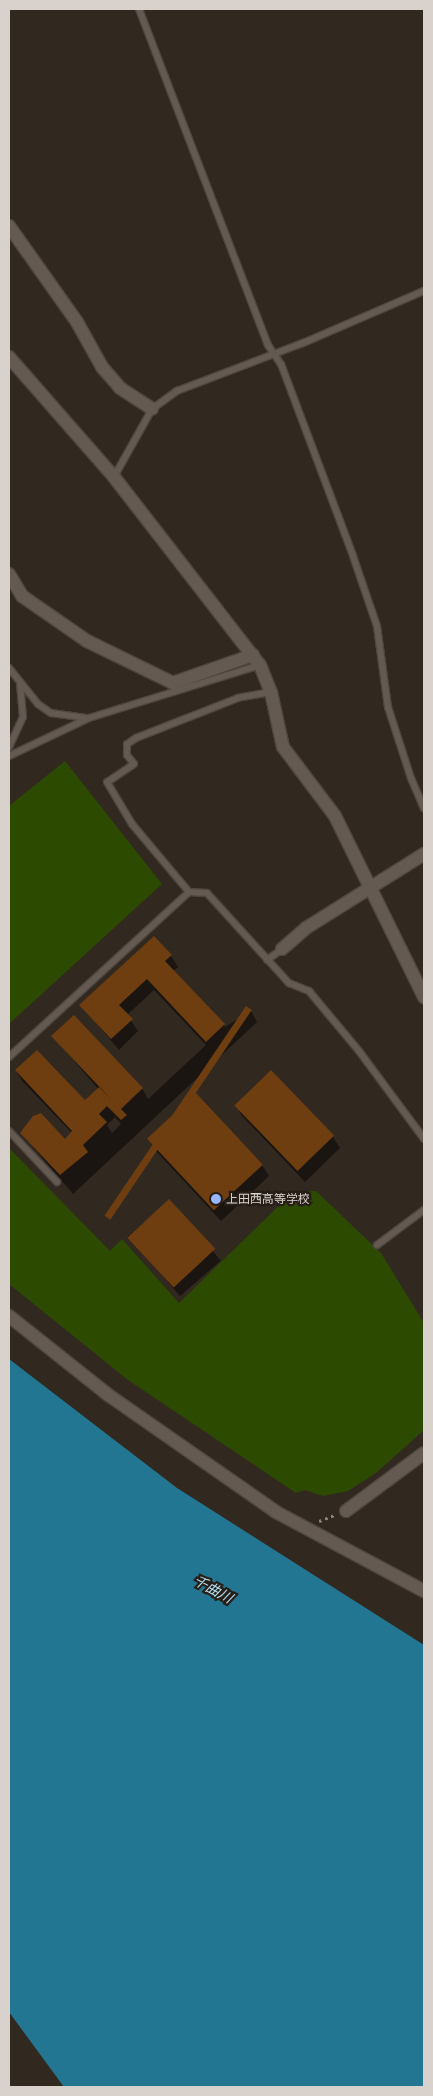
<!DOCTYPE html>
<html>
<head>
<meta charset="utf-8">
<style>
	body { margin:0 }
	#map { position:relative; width:433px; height:2096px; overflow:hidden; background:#312820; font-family:Poppins,"Noto Sans JP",sans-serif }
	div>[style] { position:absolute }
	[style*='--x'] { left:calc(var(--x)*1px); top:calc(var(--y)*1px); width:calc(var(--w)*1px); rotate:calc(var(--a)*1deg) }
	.green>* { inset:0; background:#2d4b00 }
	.water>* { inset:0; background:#237692 }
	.shadow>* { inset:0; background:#0007; transform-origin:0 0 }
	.building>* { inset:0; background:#6e3d10; transform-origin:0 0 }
	.path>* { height:2.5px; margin-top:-1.25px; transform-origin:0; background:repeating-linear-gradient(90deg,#8b837d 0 2.5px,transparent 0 6.5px) }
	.roads { filter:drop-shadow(1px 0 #4e4640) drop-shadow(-1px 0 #4e4640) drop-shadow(0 1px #4e4640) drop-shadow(0 -1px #4e4640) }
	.lane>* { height:6px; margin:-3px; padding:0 3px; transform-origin:3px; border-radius:3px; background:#655a52 }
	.street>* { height:12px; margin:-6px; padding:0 6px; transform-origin:6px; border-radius:6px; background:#655a52 }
	.dots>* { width:14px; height:14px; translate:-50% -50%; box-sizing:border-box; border:2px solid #271e17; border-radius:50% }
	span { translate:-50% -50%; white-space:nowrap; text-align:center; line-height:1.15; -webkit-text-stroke:4.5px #271e17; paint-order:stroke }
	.poi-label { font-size:12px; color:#d8d1cc }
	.left { translate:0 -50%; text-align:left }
	.water-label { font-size:14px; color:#b3e2f6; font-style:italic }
	.frame { position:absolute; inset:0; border:10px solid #d8d1cc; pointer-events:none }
</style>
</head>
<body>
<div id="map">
	<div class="green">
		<i style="clip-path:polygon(65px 761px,162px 884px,9px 1024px,9px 806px)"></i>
		<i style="clip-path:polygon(9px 1148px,110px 1251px,122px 1239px,179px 1303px,293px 1192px,316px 1191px,381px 1253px,424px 1323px,424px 1430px,376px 1473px,348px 1491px,323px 1496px,305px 1490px,296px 1493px,128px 1380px,9px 1284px)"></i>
	</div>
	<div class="water">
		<i style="clip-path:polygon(9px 1359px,177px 1488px,424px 1645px,424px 2087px,64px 2087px,9px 2012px)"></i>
	</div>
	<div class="shadow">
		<i style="clip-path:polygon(evenodd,171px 956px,178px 967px,173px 971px,225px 1027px,251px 1011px,257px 1022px,73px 1194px,21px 1133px,65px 1141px,72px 1133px,23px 1082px,16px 1071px,85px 1101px,98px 1089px,53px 1036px,142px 1088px,148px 1099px,206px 1045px,154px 990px,127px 1015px,138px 1031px,119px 1050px,81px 1005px,171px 956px,115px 1117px,121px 1124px,112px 1133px,107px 1125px,115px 1117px)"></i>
		<i style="clip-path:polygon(271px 1071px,333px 1137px,340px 1148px,305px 1182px,242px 1116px,236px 1105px)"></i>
		<i style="clip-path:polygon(149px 1138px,262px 1165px,269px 1176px,221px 1221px,155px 1150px)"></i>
		<i style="left:169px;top:1201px;width:79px;height:54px;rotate:49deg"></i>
	</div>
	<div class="building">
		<i style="clip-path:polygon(154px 936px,172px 955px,165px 961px,225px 1024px,206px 1042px,147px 979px,119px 1005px,133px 1019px,111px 1039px,79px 1005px)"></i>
		<i style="left:246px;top:1006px;width:7px;height:253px;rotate:34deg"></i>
		<i style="clip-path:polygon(74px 1015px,143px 1088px,121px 1109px,127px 1115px,121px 1120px,107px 1106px,99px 1114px,107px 1122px,83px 1145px,88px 1152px,60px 1175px,20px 1133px,33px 1116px,41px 1113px,65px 1139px,72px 1131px,15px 1070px,37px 1050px,85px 1100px,99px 1087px,111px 1099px,51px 1036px)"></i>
		<i style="left:271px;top:1070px;width:91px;height:51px;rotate:46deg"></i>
		<i style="left:196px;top:1093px;width:98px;height:67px;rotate:47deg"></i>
		<i style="left:169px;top:1199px;width:68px;height:57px;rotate:47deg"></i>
	</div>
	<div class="path">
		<i style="--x:319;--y:1521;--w:17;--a:-21"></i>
	</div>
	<div class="roads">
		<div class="lane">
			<i style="--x:139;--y:9;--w:360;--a:69"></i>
			<i style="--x:268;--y:345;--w:23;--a:56"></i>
			<i style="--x:281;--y:364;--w:205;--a:69.4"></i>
			<i style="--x:353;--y:556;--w:74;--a:71.1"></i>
			<i style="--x:377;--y:626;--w:82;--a:82.3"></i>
			<i style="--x:388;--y:707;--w:75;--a:72.1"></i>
			<i style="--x:411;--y:778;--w:33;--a:67"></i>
			<i style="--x:114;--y:477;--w:78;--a:-60.8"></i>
			<i style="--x:152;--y:409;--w:31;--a:-36"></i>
			<i style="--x:177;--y:391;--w:135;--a:-20.9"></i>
			<i style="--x:303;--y:343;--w:132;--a:-23.3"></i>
			<i style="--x:9;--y:668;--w:46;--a:51.1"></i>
			<i style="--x:38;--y:704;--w:16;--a:35"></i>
			<i style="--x:51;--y:713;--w:37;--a:8"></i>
			<i style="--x:271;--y:692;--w:34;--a:170"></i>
			<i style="--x:238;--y:698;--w:110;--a:158.6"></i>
			<i style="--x:136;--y:738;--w:11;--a:146"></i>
			<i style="--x:127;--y:744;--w:11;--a:90"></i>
			<i style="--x:127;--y:755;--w:11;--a:52"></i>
			<i style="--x:134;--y:764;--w:32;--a:146"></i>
			<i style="--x:107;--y:782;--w:49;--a:59.2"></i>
			<i style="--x:132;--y:824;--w:89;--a:50"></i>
			<i style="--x:189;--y:892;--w:18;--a:3"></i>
			<i style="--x:207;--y:893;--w:122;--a:47.7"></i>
			<i style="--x:289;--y:983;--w:22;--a:22"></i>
			<i style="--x:309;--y:991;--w:78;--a:50.2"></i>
			<i style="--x:359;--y:1051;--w:109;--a:53.5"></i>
			<i style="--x:9;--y:747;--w:33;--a:-65"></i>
			<i style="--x:23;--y:717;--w:33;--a:-95"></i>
			<i style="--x:9;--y:756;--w:89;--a:-25.4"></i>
			<i style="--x:89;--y:718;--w:179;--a:-17.2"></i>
			<i style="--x:267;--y:960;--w:19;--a:-36"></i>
			<i style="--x:9;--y:1057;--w:244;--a:-42.5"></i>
			<i style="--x:9;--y:1131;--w:70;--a:46.7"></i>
			<i style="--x:377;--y:1245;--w:59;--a:-36.7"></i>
		</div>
		<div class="street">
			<i style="--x:9;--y:226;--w:118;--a:54.7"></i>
			<i style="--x:77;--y:322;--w:51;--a:60.9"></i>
			<i style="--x:102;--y:367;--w:28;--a:49"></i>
			<i style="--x:120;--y:388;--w:38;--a:33"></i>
			<i style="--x:9;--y:357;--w:159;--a:48.8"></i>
			<i style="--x:114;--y:477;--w:238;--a:52.2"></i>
			<i style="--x:260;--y:665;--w:29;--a:68"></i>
			<i style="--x:271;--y:692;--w:56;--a:77.7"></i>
			<i style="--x:283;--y:747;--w:86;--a:53"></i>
			<i style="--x:335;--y:816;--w:202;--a:63.8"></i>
			<i style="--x:9;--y:574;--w:26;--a:59"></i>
			<i style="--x:22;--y:596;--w:79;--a:34.7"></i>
			<i style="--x:87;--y:641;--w:96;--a:26"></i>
			<i style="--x:173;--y:683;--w:85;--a:-19.3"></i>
			<i style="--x:282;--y:949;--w:32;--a:-41"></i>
			<i style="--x:306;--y:928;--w:139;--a:-32.1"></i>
			<i style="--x:9;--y:1316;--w:125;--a:38.5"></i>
			<i style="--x:107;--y:1394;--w:206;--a:34.9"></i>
			<i style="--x:276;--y:1512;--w:168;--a:28.1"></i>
			<i style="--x:346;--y:1511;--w:97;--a:-36.6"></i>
		</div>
	</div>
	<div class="dots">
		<i style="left:216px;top:1199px;background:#97b6fd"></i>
	</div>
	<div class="poi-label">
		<span class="left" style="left:226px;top:1199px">上田西高等学校</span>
	</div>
	<div class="water-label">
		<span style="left:213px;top:1589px;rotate:29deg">千曲川</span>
	</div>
	<div class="frame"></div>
</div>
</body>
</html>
